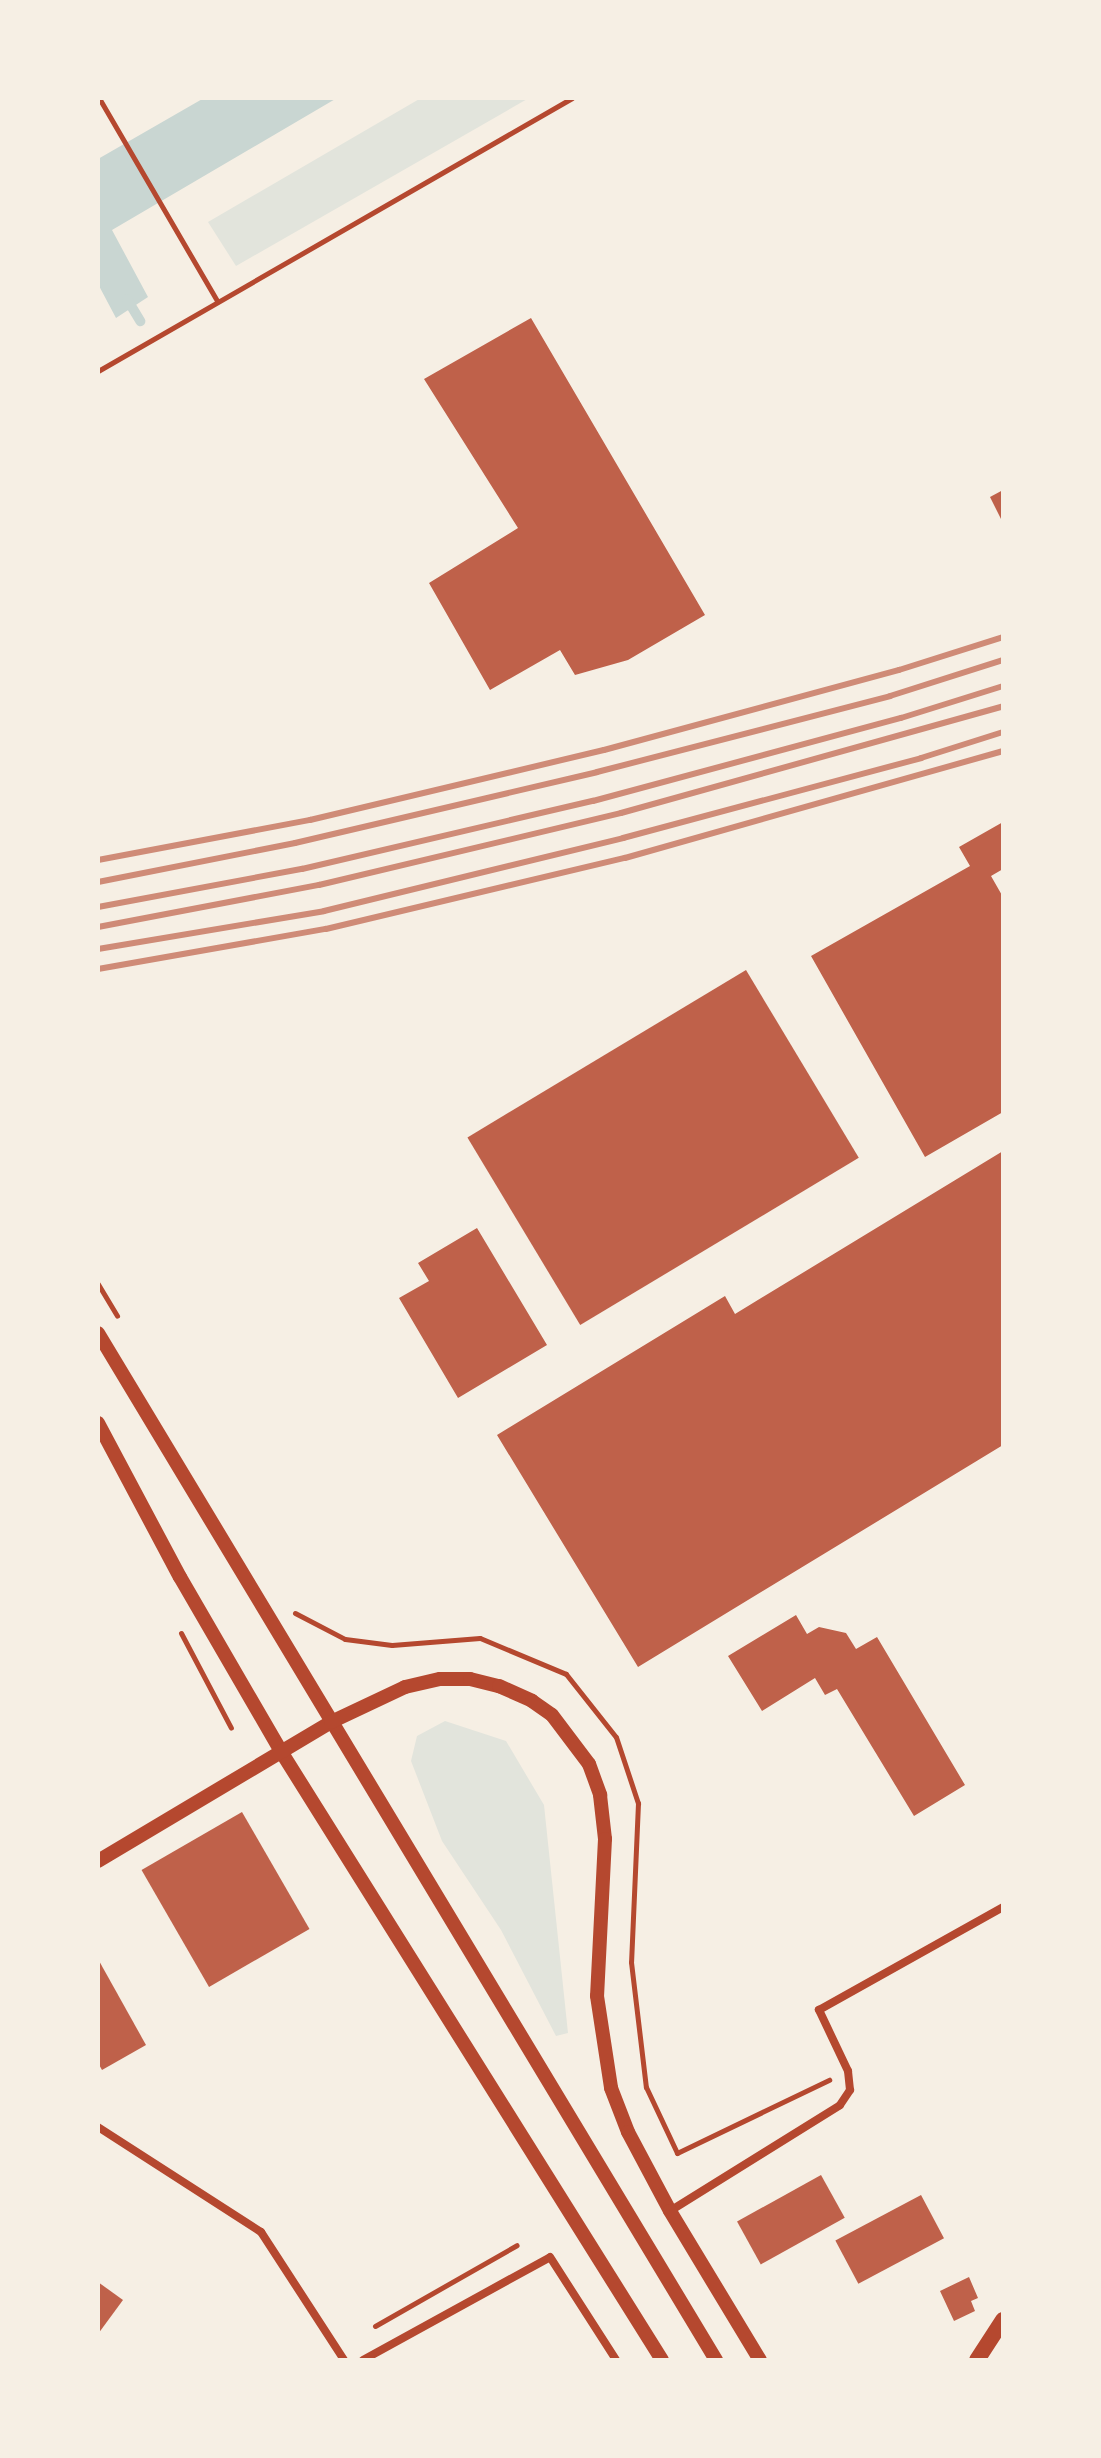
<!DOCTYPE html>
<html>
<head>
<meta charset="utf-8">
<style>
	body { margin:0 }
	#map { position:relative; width:1101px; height:2458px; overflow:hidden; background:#f6efe4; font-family:"Fira Sans Condensed",sans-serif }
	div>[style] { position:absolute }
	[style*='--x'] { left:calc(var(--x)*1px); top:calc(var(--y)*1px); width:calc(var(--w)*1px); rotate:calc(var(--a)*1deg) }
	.green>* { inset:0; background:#e2e4dc }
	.water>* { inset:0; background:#c9d6d2 }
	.stream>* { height:10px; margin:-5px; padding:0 5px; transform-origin:5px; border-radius:5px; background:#c9d6d2 }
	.building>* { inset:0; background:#bf614a; transform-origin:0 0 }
	.path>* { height:5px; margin:-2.5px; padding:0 2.5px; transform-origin:2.5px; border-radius:2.5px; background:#b5482f }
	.minor>* { height:8px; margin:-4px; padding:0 4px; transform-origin:4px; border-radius:4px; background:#b5482f }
	.tertiary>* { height:14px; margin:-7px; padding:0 7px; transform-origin:7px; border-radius:7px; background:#b5482f }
	.secondary>* { height:16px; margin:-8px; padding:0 8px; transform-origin:8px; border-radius:8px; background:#b5482f }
	.rail>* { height:6px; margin:-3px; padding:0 3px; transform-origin:3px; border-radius:3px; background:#cf8b77 }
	span { translate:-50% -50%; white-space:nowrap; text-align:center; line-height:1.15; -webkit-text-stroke:7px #f6efe4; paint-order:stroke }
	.frame { position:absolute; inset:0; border:100px solid #f6efe4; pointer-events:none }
</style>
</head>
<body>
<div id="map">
	<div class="green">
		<i style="clip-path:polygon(421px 98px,529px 98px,236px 266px,208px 222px)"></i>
		<i style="clip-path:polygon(445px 1721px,506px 1741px,544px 1805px,568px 2033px,556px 2036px,501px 1930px,442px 1841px,411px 1761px,417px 1736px)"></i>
	</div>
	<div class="water">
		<i style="clip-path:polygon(204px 98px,337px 98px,112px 230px,148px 297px,116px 318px,98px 284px,98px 159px)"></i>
	</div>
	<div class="stream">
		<i style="--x:127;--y:299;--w:26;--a:59"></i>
	</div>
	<div class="building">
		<i style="clip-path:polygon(531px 318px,705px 615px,628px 660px,575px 675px,560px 650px,490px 690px,429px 583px,518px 528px,424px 379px)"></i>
		<i style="clip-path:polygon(1003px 490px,1003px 523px,990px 497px)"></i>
		<i style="clip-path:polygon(1003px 822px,1003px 869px,991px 876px,1003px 897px,1003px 1112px,925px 1157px,811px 956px,970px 866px,959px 847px)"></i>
		<i style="left:746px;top:970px;width:219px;height:325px;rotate:59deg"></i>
		<i style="clip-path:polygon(1003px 1151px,1003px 1445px,638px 1667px,497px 1435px,725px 1296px,735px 1314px)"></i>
		<i style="clip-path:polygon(477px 1228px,547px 1345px,458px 1398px,399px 1298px,429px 1281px,418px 1263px)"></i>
		<i style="clip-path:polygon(796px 1615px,807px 1634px,819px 1627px,846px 1633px,856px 1649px,877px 1637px,965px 1785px,914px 1816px,837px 1689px,825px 1695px,815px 1678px,762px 1711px,728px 1656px)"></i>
		<i style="left:242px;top:1812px;width:135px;height:116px;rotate:60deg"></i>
		<i style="clip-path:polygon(98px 1959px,146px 2045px,102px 2070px,98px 2063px)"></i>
		<i style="left:821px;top:2175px;width:49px;height:96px;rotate:61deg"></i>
		<i style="left:921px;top:2195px;width:49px;height:97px;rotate:62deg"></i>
		<i style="clip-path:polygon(969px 2277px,978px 2298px,971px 2301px,975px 2311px,954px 2321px,940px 2291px)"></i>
		<i style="clip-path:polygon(98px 2282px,123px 2300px,98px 2334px)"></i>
	</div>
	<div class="path">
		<i style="--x:99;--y:98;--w:235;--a:59.8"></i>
		<i style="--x:98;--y:371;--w:547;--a:-29.94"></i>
		<i style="--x:98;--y:1284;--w:37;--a:59"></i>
		<i style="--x:295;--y:1613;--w:56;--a:27.5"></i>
		<i style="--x:345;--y:1639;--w:47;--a:7.3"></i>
		<i style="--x:392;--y:1645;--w:88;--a:-4.5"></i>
		<i style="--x:480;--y:1638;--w:93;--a:22.7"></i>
		<i style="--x:566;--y:1674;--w:80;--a:51.6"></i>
		<i style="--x:616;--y:1737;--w:70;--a:71.6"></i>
		<i style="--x:638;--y:1803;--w:159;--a:92.5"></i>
		<i style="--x:631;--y:1962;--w:126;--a:83.2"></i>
		<i style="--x:646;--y:2087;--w:73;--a:64.8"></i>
		<i style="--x:677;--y:2153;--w:169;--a:-25.7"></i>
		<i style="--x:181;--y:1633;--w:107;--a:62.2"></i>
		<i style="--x:375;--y:2326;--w:163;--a:-29.7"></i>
	</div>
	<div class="minor">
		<i style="--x:98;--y:2127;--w:194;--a:32.8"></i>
		<i style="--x:261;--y:2232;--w:153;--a:57"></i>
		<i style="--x:670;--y:2211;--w:200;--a:-31.9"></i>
		<i style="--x:840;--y:2105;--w:18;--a:-56"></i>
		<i style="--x:850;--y:2090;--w:19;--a:-96"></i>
		<i style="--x:848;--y:2071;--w:68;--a:-115.4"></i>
		<i style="--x:819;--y:2010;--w:211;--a:-29.2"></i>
		<i style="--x:363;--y:2360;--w:213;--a:-28.8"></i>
		<i style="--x:550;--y:2257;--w:122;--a:57.3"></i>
	</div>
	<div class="tertiary">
		<i style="--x:98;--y:1333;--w:1199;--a:58.96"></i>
		<i style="--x:98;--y:1423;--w:174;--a:62"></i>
		<i style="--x:180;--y:1577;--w:203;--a:59.9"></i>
		<i style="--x:282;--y:1753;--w:716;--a:57.95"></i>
		<i style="--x:98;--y:1861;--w:271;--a:-30.8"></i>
		<i style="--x:331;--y:1722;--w:82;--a:-25.3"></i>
		<i style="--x:405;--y:1687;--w:36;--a:-13"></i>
		<i style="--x:440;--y:1679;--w:30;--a:0"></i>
		<i style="--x:470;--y:1679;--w:30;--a:14"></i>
		<i style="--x:499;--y:1686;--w:36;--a:24"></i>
		<i style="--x:532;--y:1701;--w:24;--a:35"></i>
		<i style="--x:552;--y:1715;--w:61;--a:52.9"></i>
		<i style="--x:589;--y:1764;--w:33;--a:70"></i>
		<i style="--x:600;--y:1795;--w:44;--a:83.5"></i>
		<i style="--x:605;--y:1839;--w:157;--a:92.9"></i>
		<i style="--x:597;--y:1996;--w:93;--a:81.3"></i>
		<i style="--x:611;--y:2088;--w:47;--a:68.9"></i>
		<i style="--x:628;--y:2132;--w:89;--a:62"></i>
		<i style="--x:670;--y:2211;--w:174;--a:58.9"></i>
	</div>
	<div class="secondary">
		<i style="--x:977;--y:2360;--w:48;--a:-57"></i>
	</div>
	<div class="rail">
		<i style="--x:98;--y:860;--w:216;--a:-10.7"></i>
		<i style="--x:310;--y:820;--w:302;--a:-13.4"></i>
		<i style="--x:604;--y:750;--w:306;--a:-15.2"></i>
		<i style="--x:899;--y:670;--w:109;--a:-17.6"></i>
		<i style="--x:98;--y:882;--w:201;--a:-11.2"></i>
		<i style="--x:295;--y:843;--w:310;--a:-13.2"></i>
		<i style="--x:597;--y:772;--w:303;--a:-14.5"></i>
		<i style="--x:890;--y:696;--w:119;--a:-17.7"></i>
		<i style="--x:98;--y:907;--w:208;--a:-10.6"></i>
		<i style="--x:302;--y:869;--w:299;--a:-13.2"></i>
		<i style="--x:593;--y:801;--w:319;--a:-15.1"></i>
		<i style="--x:901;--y:718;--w:107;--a:-17.4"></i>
		<i style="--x:98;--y:927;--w:225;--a:-10.8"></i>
		<i style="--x:319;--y:885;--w:310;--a:-13.4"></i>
		<i style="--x:621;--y:813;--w:397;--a:-15.6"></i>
		<i style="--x:98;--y:949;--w:229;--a:-9.5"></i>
		<i style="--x:324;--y:911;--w:308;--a:-13.7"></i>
		<i style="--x:623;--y:838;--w:309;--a:-15"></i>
		<i style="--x:921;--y:758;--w:86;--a:-17.6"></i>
		<i style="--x:98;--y:969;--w:231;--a:-10"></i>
		<i style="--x:326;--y:929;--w:307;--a:-13.4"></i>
		<i style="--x:625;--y:858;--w:393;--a:-15.8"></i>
	</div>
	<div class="frame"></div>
</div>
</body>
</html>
